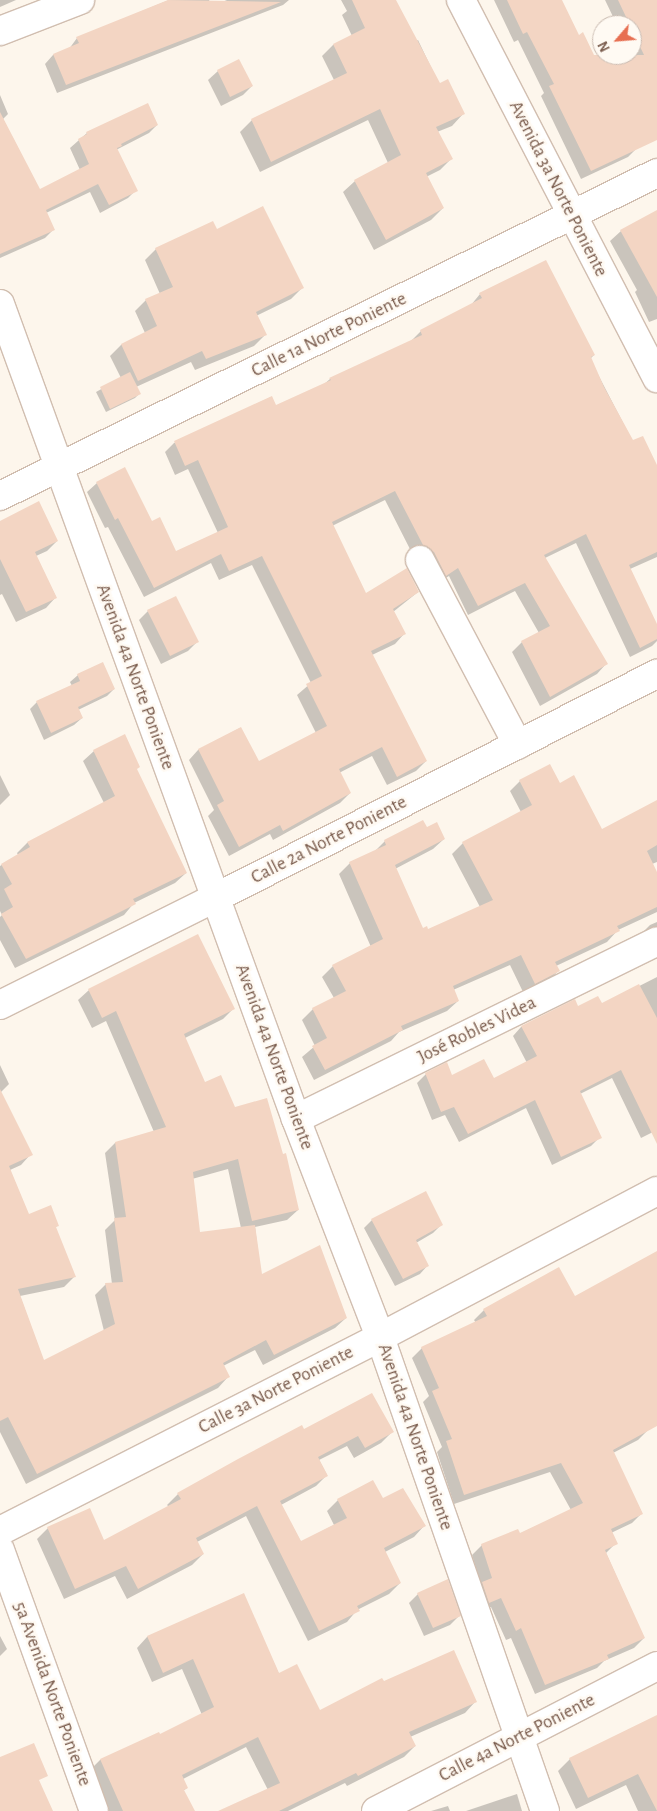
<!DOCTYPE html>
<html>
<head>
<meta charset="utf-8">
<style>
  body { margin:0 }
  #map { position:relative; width:657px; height:1811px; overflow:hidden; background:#fdf6ec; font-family:"Alegreya Sans",sans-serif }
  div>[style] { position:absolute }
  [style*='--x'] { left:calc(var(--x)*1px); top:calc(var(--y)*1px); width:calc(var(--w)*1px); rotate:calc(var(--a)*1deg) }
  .shadow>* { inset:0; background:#0003 }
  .building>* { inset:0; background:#f3d5c3 }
  .roads { filter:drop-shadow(1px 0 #d1beb0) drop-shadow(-1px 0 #d1beb0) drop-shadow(0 1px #d1beb0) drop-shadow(0 -1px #d1beb0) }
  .minor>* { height:28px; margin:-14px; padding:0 14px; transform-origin:14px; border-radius:14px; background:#fff }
  .secondary>* { height:28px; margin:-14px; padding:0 14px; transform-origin:14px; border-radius:14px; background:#fff }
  span { translate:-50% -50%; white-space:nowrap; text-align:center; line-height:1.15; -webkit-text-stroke:5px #fffaf3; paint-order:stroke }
  .street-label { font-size:19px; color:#7a5c4d }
  .north { position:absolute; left:592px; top:15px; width:50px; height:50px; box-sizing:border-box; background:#fffaf3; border:1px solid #cabbb1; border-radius:50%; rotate:243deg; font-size:14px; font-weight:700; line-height:20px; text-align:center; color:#7a5c4d }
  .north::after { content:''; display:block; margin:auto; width:18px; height:22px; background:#e76f51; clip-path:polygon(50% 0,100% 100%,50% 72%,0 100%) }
</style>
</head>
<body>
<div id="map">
  <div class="shadow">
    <i style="clip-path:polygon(0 0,16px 0,0 7px)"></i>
    <i style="clip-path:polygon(169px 0,209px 0,212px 6px,227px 0,289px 0,283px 5px,57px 93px,45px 64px,53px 55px,69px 49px,77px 38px)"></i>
    <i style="clip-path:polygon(341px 0,378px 0,415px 42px,418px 40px,439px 84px,463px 114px,452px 126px,437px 132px,451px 159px,440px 170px,426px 177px,443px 208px,431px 220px,374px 250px,343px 192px,355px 181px,388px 163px,368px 120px,260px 172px,240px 132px,252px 120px,334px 80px,322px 56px,333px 45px,352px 36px,342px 15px,347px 11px)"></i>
    <i style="clip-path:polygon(494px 0,561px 0,578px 36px,595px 59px,604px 55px,632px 55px,632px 25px,617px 25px,605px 0,657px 0,657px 139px,637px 148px,628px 157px,581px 179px,541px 96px,544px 93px,518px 40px,514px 42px)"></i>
    <i style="clip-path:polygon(218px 71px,252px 86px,243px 95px,221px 106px,208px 80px)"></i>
    <i style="clip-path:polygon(0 95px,8px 114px,3px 119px,40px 191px,80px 170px,70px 148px,87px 133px,157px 125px,149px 133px,116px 150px,136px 190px,128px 198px,100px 213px,90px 192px,46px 213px,53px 230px,45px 238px,0 258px)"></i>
    <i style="clip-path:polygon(657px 213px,657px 319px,649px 322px,635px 292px,637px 290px,610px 241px,621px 231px)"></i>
    <i style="clip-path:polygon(156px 249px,302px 288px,291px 299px,256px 316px,265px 335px,254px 346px,195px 370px,191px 362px,136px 387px,139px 394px,135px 398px,106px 412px,96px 392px,121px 378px,110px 356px,121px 345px,145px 333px,135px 311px,146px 300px,160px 294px,145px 260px)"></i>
    <i style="clip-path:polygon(480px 294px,594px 355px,590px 359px,633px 442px,657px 468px,657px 557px,630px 569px,657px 626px,657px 641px,652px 646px,630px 657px,576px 543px,545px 558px,606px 664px,597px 674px,540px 706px,512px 652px,522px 642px,539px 633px,515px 591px,468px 615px,449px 576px,436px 584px,413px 555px,385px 500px,332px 526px,365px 595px,418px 592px,393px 612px,404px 634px,395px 644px,372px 655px,426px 761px,416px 771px,387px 785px,372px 756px,339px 773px,350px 793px,340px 803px,273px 840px,270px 834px,229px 856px,208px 816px,214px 810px,189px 760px,198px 750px,240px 728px,259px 763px,316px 733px,297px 695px,311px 683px,252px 565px,219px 580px,211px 563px,144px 597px,108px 527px,105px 528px,87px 492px,97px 483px,151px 523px,176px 553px,218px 533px,188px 469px,175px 475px,165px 452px,174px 443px,271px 397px,276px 407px,323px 385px,330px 379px,411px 341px,421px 331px,471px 305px)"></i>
    <i style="clip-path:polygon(0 522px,57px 541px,47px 551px,36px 556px,56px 597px,46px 608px,16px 622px,2px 594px,0 595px)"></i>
    <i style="clip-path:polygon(148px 611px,197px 642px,188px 651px,161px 664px,139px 620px)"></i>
    <i style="clip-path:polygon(78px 675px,114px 689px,107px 696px,78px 710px,82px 718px,74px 725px,44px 740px,30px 709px,37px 702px,72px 686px,70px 682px)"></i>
    <i style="clip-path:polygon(94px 751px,136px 770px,186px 873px,175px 883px,134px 903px,124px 915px,15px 968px,0 940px,0 917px,2px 915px,0 911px,0 866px,18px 855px,17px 853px,27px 843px,104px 803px,83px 761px)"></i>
    <i style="clip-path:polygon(0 775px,10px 795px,0 805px)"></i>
    <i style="clip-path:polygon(520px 781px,560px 784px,601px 831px,657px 802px,657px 862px,652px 864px,657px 875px,657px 912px,618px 930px,607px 942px,556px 966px,558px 971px,548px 982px,524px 994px,510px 965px,453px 990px,458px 1001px,447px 1011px,399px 1032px,391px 1041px,314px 1080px,302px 1057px,315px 1046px,302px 1020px,313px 1009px,334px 998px,322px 977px,333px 966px,371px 947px,339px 874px,350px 863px,374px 852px,385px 841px,426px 828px,444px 839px,433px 849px,395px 869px,422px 930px,427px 931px,480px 907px,452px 854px,463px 843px,521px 812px,510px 791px)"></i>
    <i style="clip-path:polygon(657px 922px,657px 937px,641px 934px,650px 925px)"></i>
    <i style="clip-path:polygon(657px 977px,657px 1130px,641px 1138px,612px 1078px,580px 1094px,600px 1137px,591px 1146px,552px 1165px,526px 1108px,459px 1142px,445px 1115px,432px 1120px,417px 1083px,426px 1074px,493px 1080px,527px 1063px,513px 1036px,521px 1027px,578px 1008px,602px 1005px)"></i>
    <i style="clip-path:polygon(evenodd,89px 990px,233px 1009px,223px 1019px,185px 1038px,204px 1083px,234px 1109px,298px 1210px,287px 1220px,255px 1227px,261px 1276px,346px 1318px,335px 1328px,263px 1365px,255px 1350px,223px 1366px,228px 1377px,218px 1388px,26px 1484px,0 1432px,0 1065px,9px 1084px,0 1093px,31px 1154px,21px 1165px,10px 1170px,29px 1216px,58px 1225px,55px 1228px,74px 1277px,64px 1287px,20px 1296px,44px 1362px,104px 1331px,95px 1295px,106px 1284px,112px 1284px,105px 1230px,115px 1220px,105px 1153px,115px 1143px,154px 1132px,106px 1021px,92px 1028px,78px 1000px,89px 990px,228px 1169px,241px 1228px,199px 1233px,192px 1179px,228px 1169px)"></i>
    <i style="clip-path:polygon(372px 1220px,442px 1224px,433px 1233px,416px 1243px,428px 1265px,420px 1274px,395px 1286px,364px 1228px)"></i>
    <i style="clip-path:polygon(657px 1252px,657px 1400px,648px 1430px,638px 1440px,613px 1453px,642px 1513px,632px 1523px,611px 1533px,616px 1543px,606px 1553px,644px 1638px,634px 1648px,604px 1661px,597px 1668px,535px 1694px,511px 1638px,506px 1640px,491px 1607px,479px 1612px,473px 1593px,481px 1584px,472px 1555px,482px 1545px,519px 1534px,571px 1510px,550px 1472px,454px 1504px,437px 1452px,442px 1447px,423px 1402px,429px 1396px,412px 1358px,422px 1348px,476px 1323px,474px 1320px,484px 1310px,575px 1297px)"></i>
    <i style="clip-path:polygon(303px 1431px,392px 1432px,381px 1443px,354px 1458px,347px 1446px,319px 1460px,327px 1475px,316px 1486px,281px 1505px,301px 1542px,334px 1525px,327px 1511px,338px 1500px,382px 1500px,424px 1526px,414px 1537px,385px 1552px,400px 1583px,389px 1594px,357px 1610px,347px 1622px,308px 1641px,246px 1516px,197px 1542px,203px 1554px,192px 1565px,127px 1599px,115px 1576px,64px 1599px,37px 1539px,48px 1528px,103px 1542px,169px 1507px,167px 1505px,178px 1494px)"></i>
    <i style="clip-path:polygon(418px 1594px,459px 1616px,450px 1625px,424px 1636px,409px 1603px)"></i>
    <i style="clip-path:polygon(243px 1595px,279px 1674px,319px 1712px,383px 1683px,475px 1702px,465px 1713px,410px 1737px,415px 1746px,404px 1757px,347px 1786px,345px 1783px,288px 1811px,234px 1811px,268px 1790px,246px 1747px,183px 1779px,187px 1788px,183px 1791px,193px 1811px,108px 1811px,89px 1771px,100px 1760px,159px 1733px,160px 1736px,202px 1715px,182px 1669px,152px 1682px,137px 1648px,147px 1637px)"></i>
    <i style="clip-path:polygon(0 1636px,7px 1649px,0 1656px)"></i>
    <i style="clip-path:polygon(657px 1727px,657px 1811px,638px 1811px,626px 1785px,576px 1809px,558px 1771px,570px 1759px)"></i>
    <i style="clip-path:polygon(517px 1794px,522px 1811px,466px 1811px)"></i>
    <i style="clip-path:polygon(448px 1806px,450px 1811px,431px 1811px)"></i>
  </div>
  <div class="building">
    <i style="clip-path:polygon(168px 0,281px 2px,66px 85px,53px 54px,79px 43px,76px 37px)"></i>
    <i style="clip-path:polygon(352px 0,396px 0,440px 83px,448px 79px,465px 114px,436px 127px,453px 159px,426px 173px,444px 208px,386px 240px,354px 180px,401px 155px,380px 109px,271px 162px,251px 119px,347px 73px,333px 44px,365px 28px)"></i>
    <i style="clip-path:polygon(507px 0,562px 0,579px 35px,583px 32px,594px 55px,644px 55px,618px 0,657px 0,657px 140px,591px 171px,549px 86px,554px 84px,527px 32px,523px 34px)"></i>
    <i style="clip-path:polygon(239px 59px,253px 86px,230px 97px,217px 70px)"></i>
    <i style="clip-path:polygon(148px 103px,158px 125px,121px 144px,122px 146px,117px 148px,138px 191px,109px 205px,98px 184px,46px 210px,55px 230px,0 254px,0 112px,40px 189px,89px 164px,78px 139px,87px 134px,86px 132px)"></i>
    <i style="clip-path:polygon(263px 206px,304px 288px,256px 312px,267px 335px,206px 359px,202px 351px,138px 381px,121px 344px,157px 326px,145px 299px,173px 287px,155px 248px,213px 221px,217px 229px)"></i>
    <i style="clip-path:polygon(657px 210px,657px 297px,620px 230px)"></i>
    <i style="clip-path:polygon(546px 260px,595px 355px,591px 357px,604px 387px,633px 440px,643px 436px,657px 465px,657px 552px,629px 565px,657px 624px,657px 639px,640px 648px,586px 534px,544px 555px,608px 664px,550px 697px,521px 641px,550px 626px,525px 583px,478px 606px,458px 568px,446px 576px,434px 552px,423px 545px,395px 491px,332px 522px,366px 593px,407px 568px,419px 592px,393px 609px,406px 634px,371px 651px,427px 761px,397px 777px,382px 747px,339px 769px,351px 793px,283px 831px,280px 825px,239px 847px,217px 805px,224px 801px,198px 749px,241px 727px,259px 761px,327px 726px,306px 684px,322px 676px,262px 556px,229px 571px,221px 554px,154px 588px,118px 518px,115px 520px,96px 482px,125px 467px,152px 521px,160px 517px,176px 551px,228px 527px,198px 460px,185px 466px,174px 441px,272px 396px,276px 405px,331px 380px,329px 378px,422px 335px,420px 330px,482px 298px,479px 293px)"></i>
    <i style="clip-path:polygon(130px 372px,141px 394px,110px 409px,100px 387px)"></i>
    <i style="clip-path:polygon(39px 501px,58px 541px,35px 552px,57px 598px,26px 612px,0 559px,0 521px)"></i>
    <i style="clip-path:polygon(176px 596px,199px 642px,170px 656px,147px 610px)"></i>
    <i style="clip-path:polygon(103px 662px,115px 689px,78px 707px,83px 718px,51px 733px,36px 701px,80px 681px,77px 674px)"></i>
    <i style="clip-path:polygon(125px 734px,140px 767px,137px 769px,187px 873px,133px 899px,136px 904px,26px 959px,1px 914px,13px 907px,4px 889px,12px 884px,1px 864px,30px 847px,27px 842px,115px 796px,93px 750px)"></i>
    <i style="clip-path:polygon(550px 764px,560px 783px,574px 775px,602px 829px,657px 800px,657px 845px,647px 851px,657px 872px,657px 907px,617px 926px,620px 931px,555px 962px,560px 971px,535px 984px,521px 955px,453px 986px,459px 1001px,401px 1026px,403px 1030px,325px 1070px,312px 1046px,327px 1038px,312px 1008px,346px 991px,332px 965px,383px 939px,349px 862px,386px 845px,384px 840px,423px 820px,427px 827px,437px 822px,445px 839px,395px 865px,423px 928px,427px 926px,428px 929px,493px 900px,462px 842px,532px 805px,519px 780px)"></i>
    <i style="clip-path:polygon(198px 934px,235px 1009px,184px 1034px,205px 1082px,221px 1075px,235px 1107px,267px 1098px,283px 1154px,286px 1153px,299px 1210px,252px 1221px,238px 1159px,193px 1172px,200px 1232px,255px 1225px,262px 1274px,320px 1245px,347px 1318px,274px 1355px,266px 1340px,223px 1363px,230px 1377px,37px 1474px,8px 1417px,0 1421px,0 1089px,33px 1155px,9px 1166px,29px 1214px,51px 1205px,59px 1226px,56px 1227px,76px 1277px,18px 1289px,44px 1360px,115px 1324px,105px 1283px,123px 1282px,114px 1218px,126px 1217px,115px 1142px,166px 1127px,116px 1011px,102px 1018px,88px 989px)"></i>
    <i style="clip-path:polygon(639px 984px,657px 1018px,657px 1144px,621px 1070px,580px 1091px,602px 1138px,561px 1157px,535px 1100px,468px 1134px,454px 1107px,441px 1112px,425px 1073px,447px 1062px,452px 1075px,484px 1059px,494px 1078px,537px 1056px,521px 1026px,575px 999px,578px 1006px,598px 996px,602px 1003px)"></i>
    <i style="clip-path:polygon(426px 1191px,443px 1225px,416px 1240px,429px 1266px,403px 1279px,371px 1219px)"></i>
    <i style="clip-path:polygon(657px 1251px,657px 1426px,613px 1450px,643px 1514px,611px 1529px,618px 1544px,605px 1550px,645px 1638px,607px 1655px,609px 1659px,545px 1685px,521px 1628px,516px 1631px,501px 1598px,489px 1603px,482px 1582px,492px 1578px,481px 1544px,518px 1529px,520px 1533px,583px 1503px,561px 1463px,464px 1495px,446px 1441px,452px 1439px,432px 1391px,439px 1388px,421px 1347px,487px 1316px,483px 1309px,559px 1267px,575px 1296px)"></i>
    <i style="clip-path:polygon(372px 1393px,394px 1432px,365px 1448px,358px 1436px,318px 1457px,328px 1476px,280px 1501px,301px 1541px,347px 1518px,337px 1499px,373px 1480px,383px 1498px,403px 1488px,426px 1526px,384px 1548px,401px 1583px,357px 1606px,360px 1611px,319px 1631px,257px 1506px,196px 1538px,204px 1554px,138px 1589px,126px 1566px,75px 1589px,47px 1527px,90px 1508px,104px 1540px,181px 1499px,177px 1493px,238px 1459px,302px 1425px,304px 1429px)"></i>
    <i style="clip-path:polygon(448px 1579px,461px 1616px,433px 1628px,417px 1593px)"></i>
    <i style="clip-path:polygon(244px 1593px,279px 1673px,297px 1664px,320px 1710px,382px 1678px,384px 1681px,454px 1650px,477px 1702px,409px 1732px,416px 1746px,358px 1776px,356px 1773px,279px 1811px,218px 1811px,280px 1783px,258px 1737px,182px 1775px,188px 1788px,184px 1790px,195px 1811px,123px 1811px,100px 1759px,159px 1732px,160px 1734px,214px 1707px,193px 1659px,163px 1673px,147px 1636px)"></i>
    <i style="clip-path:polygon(657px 1715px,657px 1811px,638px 1774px,588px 1798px,569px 1758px)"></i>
    <i style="clip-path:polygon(34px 1743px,48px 1776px,39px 1780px,53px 1811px,0 1811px,0 1757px)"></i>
  </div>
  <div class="roads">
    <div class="minor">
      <i style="--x:0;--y:31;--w:86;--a:-21.2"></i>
      <i style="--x:0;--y:304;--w:867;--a:70.04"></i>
      <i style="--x:296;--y:1119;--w:234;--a:68.9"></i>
      <i style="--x:380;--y:1337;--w:502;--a:70.81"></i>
      <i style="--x:0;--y:496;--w:732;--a:-26.18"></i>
      <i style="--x:420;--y:560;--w:209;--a:62.1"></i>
      <i style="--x:0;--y:1005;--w:240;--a:-26.5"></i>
      <i style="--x:215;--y:898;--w:496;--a:-26.9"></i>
      <i style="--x:296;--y:1119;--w:402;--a:-26.2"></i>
      <i style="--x:0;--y:1531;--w:427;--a:-27"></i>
      <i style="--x:380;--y:1337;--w:313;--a:-27.8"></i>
      <i style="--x:0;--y:1550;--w:277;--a:70.2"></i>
      <i style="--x:376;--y:1811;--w:316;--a:-27.3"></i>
    </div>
    <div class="secondary">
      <i style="--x:461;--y:0;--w:426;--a:62.6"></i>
    </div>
  </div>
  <div class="street-label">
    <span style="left:558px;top:189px;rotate:63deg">Avenida 3a Norte Poniente</span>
    <span style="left:329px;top:335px;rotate:-26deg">Calle 1a Norte Poniente</span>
    <span style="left:135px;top:677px;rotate:70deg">Avenida 4a Norte Poniente</span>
    <span style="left:329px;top:840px;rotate:-27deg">Calle 2a Norte Poniente</span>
    <span style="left:477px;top:1030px;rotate:-26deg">José Robles Videa</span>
    <span style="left:274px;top:1057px;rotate:70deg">Avenida 4a Norte Poniente</span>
    <span style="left:276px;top:1390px;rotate:-27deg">Calle 3a Norte Poniente</span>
    <span style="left:415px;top:1437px;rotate:71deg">Avenida 4a Norte Poniente</span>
    <span style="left:52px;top:1694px;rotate:70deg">5a Avenida Norte Poniente</span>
    <span style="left:517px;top:1738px;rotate:-27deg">Calle 4a Norte Poniente</span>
  </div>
  <div class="north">N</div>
</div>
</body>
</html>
